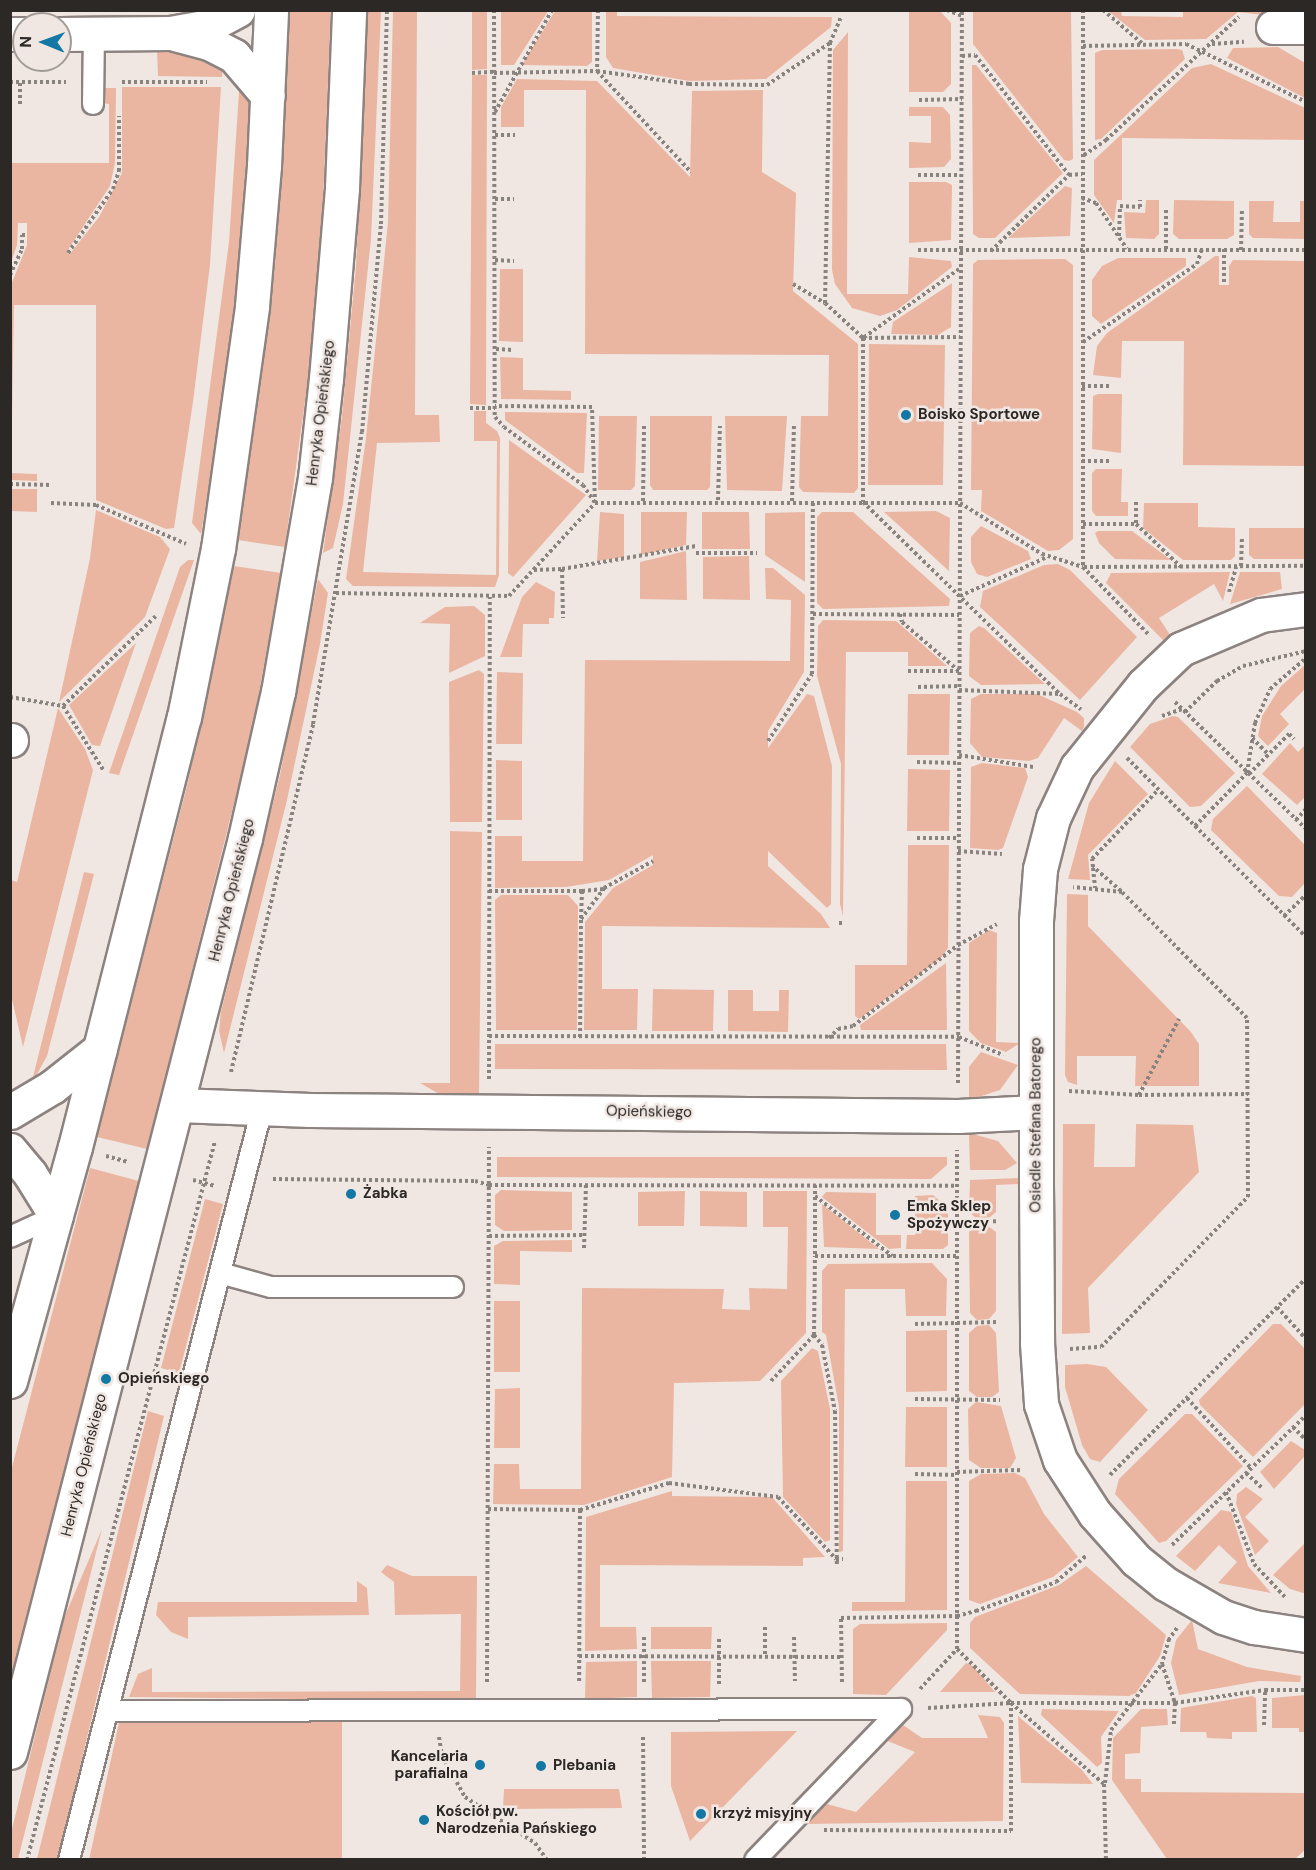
<!DOCTYPE html>
<html>
<head>
<meta charset="utf-8">
<style>
  body { margin:0 }
  #map { position:relative; width:1316px; height:1870px; overflow:hidden; background:#f0e7e3; font-family:"DM Sans",sans-serif }
  div>[style] { position:absolute }
  [style*='--x'] { left:calc(var(--x)*1px); top:calc(var(--y)*1px); width:calc(var(--w)*1px); rotate:calc(var(--a)*1deg) }
  .green>* { inset:0; background:#eab6a1 }
  .path>* { height:4px; margin-top:-2px; transform-origin:0; background:repeating-linear-gradient(90deg,#898380 0 3px,transparent 0 6px) }
  .roads { filter:drop-shadow(2px 0 #8c8380) drop-shadow(-2px 0 #8c8380) drop-shadow(0 2px #8c8380) drop-shadow(0 -2px #8c8380) }
  .lane>* { height:20px; margin:-10px; padding:0 10px; transform-origin:10px; border-radius:10px; background:#fff }
  .street>* { height:33px; margin:-16.5px; padding:0 16.5px; transform-origin:16.5px; border-radius:16.5px; background:#fff }
  .secondary>* { height:33px; margin:-16.5px; padding:0 16.5px; transform-origin:16.5px; border-radius:16.5px; background:#fff }
  .dots>* { width:16px; height:16px; translate:-50% -50%; box-sizing:border-box; border:3px solid #f0e7e3; border-radius:50% }
  span { translate:-50% -50%; white-space:nowrap; text-align:center; line-height:1.15; -webkit-text-stroke:5px #f0e7e3; paint-order:stroke }
  .street-label { font-size:15px; color:#2b2826 }
  .poi-label { font-size:15px; color:#2b2826; font-weight:700 }
  .left { translate:0 -50%; text-align:left }
  .right { translate:-100% -50%; text-align:right }
  .frame { position:absolute; inset:0; border:12px solid #2b2826; pointer-events:none }
  .north { position:absolute; left:12px; top:12px; width:60px; height:60px; box-sizing:border-box; background:#f0e7e3; border:2px solid #a19b97; border-radius:50%; rotate:271deg; font-size:16px; font-weight:700; line-height:24px; text-align:center; color:#2b2826 }
  .north::after { content:''; display:block; margin:auto; width:21px; height:27px; background:#1378a4; clip-path:polygon(50% 0,100% 100%,50% 72%,0 100%) }
</style>
</head>
<body>
<div id="map">
  <div class="green">
    <i style="clip-path:polygon(368px 10px,381px 11px,371px 239px,343px 504px,333px 548px,323px 553px,342px 416px,356px 266px)"></i>
    <i style="clip-path:polygon(289px 11px,331px 11px,322px 227px,308px 379px,285px 547px,238px 540px,275px 267px)"></i>
    <i style="clip-path:polygon(393px 11px,417px 11px,415px 415px,439px 415px,440px 442px,377px 443px,363px 572px,496px 575px,497px 441px,474px 441px,474px 411px,486px 411px,486px 423px,497px 431px,500px 438px,499px 575px,495px 587px,353px 586px,346px 579px,366px 438px,388px 222px)"></i>
    <i style="clip-path:polygon(472px 11px,487px 11px,487px 69px,472px 70px)"></i>
    <i style="clip-path:polygon(501px 11px,548px 11px,514px 65px,501px 65px)"></i>
    <i style="clip-path:polygon(555px 11px,592px 11px,592px 62px,587px 66px,522px 65px)"></i>
    <i style="clip-path:polygon(606px 11px,617px 11px,617px 16px,832px 17px,831px 27px,766px 79px,689px 81px,613px 68px,606px 57px)"></i>
    <i style="clip-path:polygon(909px 11px,940px 11px,951px 23px,951px 84px,943px 92px,909px 92px)"></i>
    <i style="clip-path:polygon(1071px 11px,1073px 159px,1069px 161px,1064px 160px,973px 44px,973px 11px)"></i>
    <i style="clip-path:polygon(1108px 11px,1121px 11px,1122px 16px,1183px 17px,1183px 11px,1296px 11px,1263px 15px,1238px 12px,1206px 39px,1145px 40px)"></i>
    <i style="clip-path:polygon(848px 32px,847px 294px,908px 294px,909px 257px,951px 261px,952px 267px,897px 310px,880px 316px,852px 308px,835px 284px,832px 270px,833px 50px)"></i>
    <i style="clip-path:polygon(1278px 47px,1305px 63px,1305px 98px,1227px 58px,1233px 48px)"></i>
    <i style="clip-path:polygon(157px 50px,189px 50px,223px 61px,222px 77px,158px 76px)"></i>
    <i style="clip-path:polygon(1102px 50px,1177px 49px,1182px 50px,1185px 59px,1101px 139px,1095px 140px,1095px 53px)"></i>
    <i style="clip-path:polygon(1211px 64px,1305px 108px,1305px 140px,1122px 138px,1122px 200px,1117px 200px,1114px 223px,1094px 195px,1094px 160px,1192px 68px)"></i>
    <i style="clip-path:polygon(972px 65px,976px 65px,1063px 173px,995px 238px,979px 238px,973px 234px)"></i>
    <i style="clip-path:polygon(472px 75px,487px 75px,486px 405px,470px 404px)"></i>
    <i style="clip-path:polygon(240px 77px,252px 104px,249px 162px,226px 381px,201px 534px,192px 523px,229px 242px)"></i>
    <i style="clip-path:polygon(517px 79px,597px 81px,690px 177px,692px 91px,763px 90px,762px 172px,796px 193px,793px 291px,858px 344px,858px 488px,854px 493px,803px 492px,799px 487px,801px 416px,828px 416px,829px 355px,585px 354px,586px 90px,524px 90px,524px 127px,501px 127px,501px 107px)"></i>
    <i style="clip-path:polygon(122px 87px,221px 87px,210px 265px,193px 402px,174px 528px,166px 529px,96px 500px,96px 305px,14px 305px,11px 473px,37px 474px,37px 481px,11px 480px,11px 285px,27px 245px,27px 223px,18px 223px,17px 245px,11px 262px,11px 163px,109px 163px,109px 104px,102px 103px,102px 88px,116px 88px,115px 163px,110px 186px,69px 248px,69px 255px,99px 217px,122px 173px)"></i>
    <i style="clip-path:polygon(909px 107px,943px 107px,950px 115px,951px 159px,944px 167px,909px 168px,909px 142px,931px 143px,931px 116px,909px 116px)"></i>
    <i style="clip-path:polygon(909px 182px,946px 182px,952px 185px,951px 240px,909px 243px)"></i>
    <i style="clip-path:polygon(1065px 186px,1072px 188px,1070px 236px,1008px 238px)"></i>
    <i style="clip-path:polygon(1146px 200px,1159px 200px,1159px 234px,1154px 239px,1126px 238px,1124px 212px,1145px 213px)"></i>
    <i style="clip-path:polygon(1174px 200px,1234px 201px,1234px 235px,1227px 239px,1179px 239px,1173px 234px)"></i>
    <i style="clip-path:polygon(1249px 201px,1274px 201px,1273px 222px,1300px 222px,1300px 201px,1305px 201px,1305px 239px,1253px 238px,1249px 234px)"></i>
    <i style="clip-path:polygon(1215px 256px,1219px 256px,1219px 285px,1229px 285px,1229px 266px,1233px 260px,1305px 261px,1305px 466px,1183px 465px,1184px 341px,1122px 341px,1121px 378px,1093px 375px,1097px 346px,1107px 333px)"></i>
    <i style="clip-path:polygon(1118px 258px,1186px 258px,1186px 266px,1101px 324px,1092px 316px,1092px 280px,1102px 266px)"></i>
    <i style="clip-path:polygon(1065px 259px,1073px 265px,1073px 539px,1059px 550px,1048px 551px,981px 511px,982px 490px,971px 490px,973px 264px,978px 260px)"></i>
    <i style="clip-path:polygon(500px 269px,523px 269px,523px 342px,499px 341px)"></i>
    <i style="clip-path:polygon(952px 283px,951px 327px,938px 335px,891px 334px,893px 322px)"></i>
    <i style="clip-path:polygon(869px 344px,945px 345px,943px 485px,868px 485px)"></i>
    <i style="clip-path:polygon(500px 357px,523px 358px,523px 390px,571px 391px,571px 400px,501px 399px)"></i>
    <i style="clip-path:polygon(1098px 394px,1122px 394px,1121px 453px,1092px 449px,1093px 396px)"></i>
    <i style="clip-path:polygon(505px 412px,587px 413px,584px 473px,577px 473px,505px 420px)"></i>
    <i style="clip-path:polygon(599px 416px,637px 416px,635px 486px,631px 490px,598px 490px)"></i>
    <i style="clip-path:polygon(650px 416px,712px 416px,710px 487px,707px 490px,653px 490px,650px 485px)"></i>
    <i style="clip-path:polygon(725px 416px,787px 416px,782px 491px,727px 490px)"></i>
    <i style="clip-path:polygon(509px 440px,586px 495px,513px 577px,508px 573px)"></i>
    <i style="clip-path:polygon(1096px 469px,1122px 469px,1121px 502px,1128px 502px,1128px 516px,1096px 516px,1092px 511px,1092px 473px)"></i>
    <i style="clip-path:polygon(11px 489px,37px 489px,37px 512px,11px 511px)"></i>
    <i style="clip-path:polygon(1144px 503px,1198px 503px,1198px 527px,1235px 528px,1235px 556px,1231px 560px,1183px 560px,1143px 528px)"></i>
    <i style="clip-path:polygon(96px 510px,160px 537px,170px 549px,145px 617px,59px 702px,90px 558px)"></i>
    <i style="clip-path:polygon(936px 511px,950px 518px,949px 571px,884px 512px)"></i>
    <i style="clip-path:polygon(600px 512px,624px 514px,624px 557px,597px 561px)"></i>
    <i style="clip-path:polygon(641px 512px,687px 512px,686px 545px,641px 555px)"></i>
    <i style="clip-path:polygon(702px 512px,749px 512px,750px 549px,702px 549px)"></i>
    <i style="clip-path:polygon(805px 512px,805px 582px,765px 555px,765px 513px)"></i>
    <i style="clip-path:polygon(822px 512px,853px 512px,950px 599px,949px 606px,823px 609px,817px 603px,817px 517px)"></i>
    <i style="clip-path:polygon(981px 526px,1028px 551px,1031px 559px,987px 577px,977px 574px,971px 562px,971px 537px)"></i>
    <i style="clip-path:polygon(1249px 528px,1305px 528px,1305px 559px,1254px 559px,1249px 555px)"></i>
    <i style="clip-path:polygon(1098px 531px,1132px 531px,1171px 560px,1115px 559px,1099px 543px,1095px 533px)"></i>
    <i style="clip-path:polygon(686px 551px,687px 600px,640px 599px,640px 562px)"></i>
    <i style="clip-path:polygon(749px 556px,750px 600px,703px 599px,703px 557px)"></i>
    <i style="clip-path:polygon(188px 560px,194px 560px,119px 775px,109px 773px,180px 567px)"></i>
    <i style="clip-path:polygon(1058px 564px,1070px 570px,1137px 637px,1080px 700px,980px 607px,983px 591px,1044px 565px)"></i>
    <i style="clip-path:polygon(234px 566px,281px 573px,251px 736px,147px 1149px,97px 1137px,188px 782px)"></i>
    <i style="clip-path:polygon(765px 568px,773px 568px,805px 595px,804px 672px,768px 731px,768px 748px,807px 694px,814px 696px,832px 766px,831px 904px,827px 908px,768px 851px,768px 866px,821px 914px,830px 928px,602px 926px,602px 989px,638px 989px,637px 1030px,584px 1030px,585px 922px,613px 888px,653px 865px,653px 855px,609px 880px,566px 887px,495px 888px,495px 836px,522px 836px,522px 861px,583px 861px,585px 660px,790px 661px,791px 600px,766px 599px)"></i>
    <i style="clip-path:polygon(1230px 572px,1223px 601px,1214px 584px,1159px 618px,1172px 638px,1166px 643px,1106px 583px,1111px 573px)"></i>
    <i style="clip-path:polygon(1240px 572px,1280px 572px,1282px 589px,1230px 604px)"></i>
    <i style="clip-path:polygon(318px 579px,328px 593px,320px 644px,287px 800px,224px 1053px,219px 1031px,221px 1012px,280px 775px)"></i>
    <i style="clip-path:polygon(536px 582px,555px 592px,554px 618px,549px 618px,549px 624px,523px 624px,522px 657px,500px 657px,522px 597px)"></i>
    <i style="clip-path:polygon(474px 606px,485px 615px,485px 656px,449px 673px,450px 624px,420px 623px,445px 607px)"></i>
    <i style="clip-path:polygon(823px 620px,896px 621px,947px 666px,908px 666px,908px 652px,846px 652px,843px 916px,840px 904px,841px 764px,817px 676px,818px 626px)"></i>
    <i style="clip-path:polygon(979px 626px,984px 628px,1045px 684px,981px 685px,969px 676px,970px 633px)"></i>
    <i style="clip-path:polygon(136px 643px,100px 746px,92px 745px,69px 705px)"></i>
    <i style="clip-path:polygon(1305px 665px,1305px 689px,1280px 714px,1289px 724px,1268px 746px,1258px 736px,1262px 716px,1281px 686px)"></i>
    <i style="clip-path:polygon(479px 670px,484px 674px,482px 822px,450px 822px,449px 682px)"></i>
    <i style="clip-path:polygon(497px 672px,523px 673px,522px 744px,496px 744px)"></i>
    <i style="clip-path:polygon(908px 694px,950px 694px,949px 755px,907px 755px)"></i>
    <i style="clip-path:polygon(981px 694px,1037px 694px,1077px 712px,1084px 718px,1084px 727px,1082px 731px,1064px 718px,1038px 758px,1029px 761px,982px 757px,970px 743px,971px 699px)"></i>
    <i style="clip-path:polygon(58px 708px,85px 749px,93px 770px,23px 1047px,11px 995px,11px 880px,17px 882px)"></i>
    <i style="clip-path:polygon(1173px 716px,1178px 717px,1235px 773px,1201px 806px,1190px 807px,1130px 747px,1150px 724px)"></i>
    <i style="clip-path:polygon(1290px 743px,1298px 752px,1305px 745px,1305px 797px,1297px 805px,1262px 774px)"></i>
    <i style="clip-path:polygon(496px 760px,522px 761px,522px 820px,496px 820px)"></i>
    <i style="clip-path:polygon(1115px 761px,1148px 794px,1088px 855px,1090px 880px,1068px 879px,1089px 803px)"></i>
    <i style="clip-path:polygon(982px 763px,1025px 768px,1028px 777px,1003px 848px,998px 850px,970px 848px,971px 767px)"></i>
    <i style="clip-path:polygon(908px 769px,950px 770px,949px 831px,907px 831px)"></i>
    <i style="clip-path:polygon(1247px 786px,1305px 845px,1305px 883px,1292px 897px,1279px 896px,1211px 830px,1213px 819px)"></i>
    <i style="clip-path:polygon(450px 831px,482px 832px,479px 1097px,441px 1095px,420px 1083px,450px 1083px)"></i>
    <i style="clip-path:polygon(908px 845px,949px 845px,948px 948px,941px 958px,859px 1019px,855px 1016px,855px 965px,907px 965px)"></i>
    <i style="clip-path:polygon(84px 872px,94px 874px,47px 1056px,31px 1085px)"></i>
    <i style="clip-path:polygon(1067px 894px,1088px 895px,1088px 926px,1191px 1032px,1199px 1044px,1199px 1086px,1135px 1086px,1136px 1056px,1077px 1056px,1077px 1085px,1068px 1082px,1065px 1075px)"></i>
    <i style="clip-path:polygon(501px 895px,568px 895px,578px 906px,577px 1030px,496px 1030px,495px 900px)"></i>
    <i style="clip-path:polygon(989px 930px,997px 933px,996px 1042px,1020px 1043px,1006px 1052px,981px 1043px,969px 1031px,969px 943px)"></i>
    <i style="clip-path:polygon(946px 963px,947px 1030px,861px 1030px,860px 1025px)"></i>
    <i style="clip-path:polygon(653px 989px,714px 990px,713px 1031px,652px 1031px)"></i>
    <i style="clip-path:polygon(728px 990px,753px 990px,753px 1011px,779px 1011px,779px 990px,789px 990px,788px 1032px,728px 1031px)"></i>
    <i style="clip-path:polygon(495px 1044px,946px 1044px,947px 1070px,495px 1069px)"></i>
    <i style="clip-path:polygon(981px 1052px,1018px 1065px,1000px 1090px,969px 1100px,969px 1067px)"></i>
    <i style="clip-path:polygon(1063px 1124px,1095px 1124px,1094px 1167px,1135px 1167px,1136px 1124px,1193px 1125px,1199px 1172px,1088px 1288px,1090px 1333px,1062px 1334px)"></i>
    <i style="clip-path:polygon(969px 1133px,998px 1141px,1017px 1163px,1005px 1170px,970px 1170px)"></i>
    <i style="clip-path:polygon(497px 1157px,947px 1157px,947px 1165px,931px 1179px,497px 1177px)"></i>
    <i style="clip-path:polygon(90px 1168px,139px 1181px,11px 1680px,11px 1471px)"></i>
    <i style="clip-path:polygon(1020px 1178px,1020px 1184px,996px 1185px,996px 1212px,989px 1218px,976px 1218px,969px 1212px,970px 1180px)"></i>
    <i style="clip-path:polygon(501px 1190px,572px 1192px,572px 1230px,504px 1231px,495px 1225px,495px 1195px)"></i>
    <i style="clip-path:polygon(685px 1191px,684px 1226px,638px 1226px,638px 1192px)"></i>
    <i style="clip-path:polygon(700px 1191px,747px 1192px,747px 1227px,700px 1226px)"></i>
    <i style="clip-path:polygon(763px 1191px,807px 1191px,806px 1333px,760px 1381px,674px 1383px,672px 1477px,584px 1505px,493px 1504px,494px 1464px,519px 1464px,520px 1489px,581px 1489px,582px 1288px,724px 1289px,722px 1309px,750px 1310px,749px 1288px,787px 1289px,788px 1227px,763px 1227px)"></i>
    <i style="clip-path:polygon(826px 1192px,876px 1193px,876px 1235px,901px 1235px,901px 1248px,889px 1249px,822px 1197px)"></i>
    <i style="clip-path:polygon(933px 1195px,948px 1208px,948px 1245px,943px 1249px,906px 1249px,907px 1235px,915px 1235px,915px 1196px)"></i>
    <i style="clip-path:polygon(205px 1199px,223px 1204px,179px 1373px,161px 1368px)"></i>
    <i style="clip-path:polygon(822px 1204px,879px 1249px,824px 1247px)"></i>
    <i style="clip-path:polygon(976px 1226px,988px 1226px,996px 1232px,996px 1311px,989px 1319px,977px 1320px,970px 1313px,969px 1232px)"></i>
    <i style="clip-path:polygon(572px 1240px,572px 1252px,520px 1251px,520px 1285px,494px 1284px,494px 1246px,503px 1241px)"></i>
    <i style="clip-path:polygon(932px 1263px,947px 1279px,946px 1316px,906px 1316px,905px 1289px,845px 1289px,843px 1551px,839px 1552px,839px 1407px,826px 1335px,822px 1332px,822px 1271px,828px 1264px)"></i>
    <i style="clip-path:polygon(494px 1301px,520px 1301px,520px 1372px,494px 1372px)"></i>
    <i style="clip-path:polygon(1273px 1324px,1281px 1324px,1305px 1349px,1305px 1404px,1253px 1457px,1200px 1405px,1199px 1400px)"></i>
    <i style="clip-path:polygon(989px 1325px,996px 1333px,999px 1392px,992px 1397px,977px 1397px,969px 1391px,969px 1333px,977px 1326px)"></i>
    <i style="clip-path:polygon(947px 1330px,947px 1391px,906px 1392px,906px 1331px)"></i>
    <i style="clip-path:polygon(812px 1348px,818px 1351px,830px 1409px,830px 1540px,825px 1542px,783px 1497px,781px 1381px)"></i>
    <i style="clip-path:polygon(1087px 1364px,1106px 1367px,1148px 1410px,1100px 1462px,1090px 1459px,1082px 1445px,1065px 1387px,1065px 1365px)"></i>
    <i style="clip-path:polygon(520px 1388px,520px 1448px,494px 1448px,495px 1389px)"></i>
    <i style="clip-path:polygon(976px 1402px,1001px 1406px,1016px 1458px,1010px 1468px,981px 1468px,969px 1460px,968px 1409px)"></i>
    <i style="clip-path:polygon(906px 1407px,947px 1407px,947px 1467px,905px 1467px)"></i>
    <i style="clip-path:polygon(148px 1411px,164px 1416px,58px 1859px,37px 1859px)"></i>
    <i style="clip-path:polygon(1185px 1414px,1192px 1414px,1243px 1466px,1166px 1541px,1159px 1543px,1115px 1494px,1119px 1479px)"></i>
    <i style="clip-path:polygon(1291px 1441px,1305px 1450px,1305px 1456px,1274px 1489px,1260px 1472px)"></i>
    <i style="clip-path:polygon(1015px 1473px,1025px 1478px,1044px 1514px,1078px 1557px,1053px 1577px,980px 1604px,969px 1600px,969px 1481px,981px 1474px)"></i>
    <i style="clip-path:polygon(906px 1481px,947px 1481px,947px 1610px,852px 1611px,852px 1602px,905px 1602px)"></i>
    <i style="clip-path:polygon(1246px 1487px,1263px 1499px,1245px 1517px,1269px 1541px,1255px 1555px,1236px 1504px,1237px 1494px)"></i>
    <i style="clip-path:polygon(672px 1491px,672px 1496px,772px 1497px,825px 1557px,803px 1558px,803px 1566px,600px 1565px,600px 1627px,636px 1627px,637px 1649px,585px 1651px,586px 1517px)"></i>
    <i style="clip-path:polygon(1221px 1510px,1231px 1512px,1248px 1566px,1271px 1593px,1218px 1583px,1237px 1562px,1219px 1545px,1195px 1571px,1176px 1556px)"></i>
    <i style="clip-path:polygon(102px 1529px,18px 1859px,11px 1859px,11px 1833px,64px 1618px)"></i>
    <i style="clip-path:polygon(1305px 1543px,1305px 1593px,1303px 1593px,1290px 1589px,1273px 1575px)"></i>
    <i style="clip-path:polygon(387px 1565px,412px 1576px,477px 1576px,476px 1701px,129px 1697px,138px 1674px,152px 1668px,152px 1692px,460px 1691px,461px 1614px,395px 1615px,394px 1582px,381px 1572px)"></i>
    <i style="clip-path:polygon(1086px 1566px,1166px 1635px,1160px 1656px,1136px 1693px,1129px 1696px,1020px 1694px,970px 1648px,970px 1623px,975px 1617px,1059px 1585px)"></i>
    <i style="clip-path:polygon(357px 1581px,367px 1588px,369px 1615px,188px 1617px,188px 1639px,171px 1632px,156px 1615px,158px 1602px,357px 1602px)"></i>
    <i style="clip-path:polygon(1192px 1620px,1198px 1649px,1247px 1667px,1301px 1676px,1300px 1682px,1259px 1681px,1179px 1695px,1171px 1663px,1176px 1640px)"></i>
    <i style="clip-path:polygon(947px 1623px,947px 1630px,886px 1695px,853px 1694px,853px 1629px,860px 1624px)"></i>
    <i style="clip-path:polygon(651px 1627px,712px 1627px,711px 1649px,651px 1649px)"></i>
    <i style="clip-path:polygon(637px 1661px,637px 1697px,585px 1699px,586px 1662px)"></i>
    <i style="clip-path:polygon(651px 1661px,711px 1661px,710px 1697px,652px 1698px)"></i>
    <i style="clip-path:polygon(966px 1663px,973px 1666px,995px 1692px,940px 1692px)"></i>
    <i style="clip-path:polygon(1305px 1695px,1305px 1732px,1299px 1732px,1299px 1728px,1272px 1728px,1272px 1698px)"></i>
    <i style="clip-path:polygon(1252px 1696px,1256px 1698px,1257px 1732px,1232px 1732px,1232px 1739px,1207px 1738px,1206px 1732px,1180px 1732px,1181px 1708px)"></i>
    <i style="clip-path:polygon(1042px 1709px,1119px 1711px,1101px 1737px,1102px 1763px,1097px 1767px,1041px 1715px)"></i>
    <i style="clip-path:polygon(1141px 1709px,1167px 1709px,1168px 1725px,1141px 1727px,1140px 1753px,1125px 1754px,1125px 1779px,1141px 1779px,1141px 1792px,1305px 1793px,1305px 1850px,1295px 1859px,1167px 1859px,1112px 1780px,1113px 1738px)"></i>
    <i style="clip-path:polygon(978px 1715px,1000px 1717px,1004px 1723px,1003px 1821px,806px 1824px,827px 1804px,856px 1812px,915px 1752px,885px 1740px,896px 1729px,903px 1725px,922px 1738px,988px 1738px)"></i>
    <i style="clip-path:polygon(1018px 1716px,1081px 1769px,1093px 1784px,1021px 1783px)"></i>
    <i style="clip-path:polygon(120px 1718px,342px 1722px,342px 1859px,89px 1860px)"></i>
    <i style="clip-path:polygon(797px 1731px,690px 1841px,671px 1786px,671px 1732px)"></i>
    <i style="clip-path:polygon(504px 1789px,619px 1789px,622px 1808px,503px 1809px)"></i>
  </div>
  <div class="path">
    <i style="--x:494;--y:10;--w:407;--a:89.9"></i>
    <i style="--x:495;--y:417;--w:13;--a:48"></i>
    <i style="--x:504;--y:427;--w:98;--a:36.3"></i>
    <i style="--x:583;--y:485;--w:22;--a:56"></i>
    <i style="--x:595;--y:503;--w:365;--a:0"></i>
    <i style="--x:960;--y:503;--w:97;--a:31.9"></i>
    <i style="--x:1042;--y:554;--w:43;--a:17.6"></i>
    <i style="--x:1083;--y:567;--w:95;--a:45.9"></i>
    <i style="--x:598;--y:10;--w:61;--a:90.9"></i>
    <i style="--x:597;--y:71;--w:138;--a:47.1"></i>
    <i style="--x:947;--y:10;--w:16;--a:22"></i>
    <i style="--x:1083;--y:10;--w:557;--a:90"></i>
    <i style="--x:1103;--y:10;--w:54;--a:40.5"></i>
    <i style="--x:1212;--y:44;--w:32;--a:-4"></i>
    <i style="--x:1083;--y:46;--w:103;--a:-1.1"></i>
    <i style="--x:1186;--y:44;--w:133;--a:25.8"></i>
    <i style="--x:962;--y:56;--w:13;--a:-4"></i>
    <i style="--x:975;--y:55;--w:152;--a:51.9"></i>
    <i style="--x:472;--y:73;--w:22;--a:-3"></i>
    <i style="--x:494;--y:73;--w:103;--a:-1.1"></i>
    <i style="--x:597;--y:71;--w:93;--a:8"></i>
    <i style="--x:689;--y:84;--w:78;--a:0.7"></i>
    <i style="--x:767;--y:85;--w:76;--a:-33.7"></i>
    <i style="--x:10;--y:82;--w:56;--a:0"></i>
    <i style="--x:122;--y:82;--w:85;--a:0"></i>
    <i style="--x:919;--y:100;--w:43;--a:-1.3"></i>
    <i style="--x:20;--y:104;--w:22;--a:-90"></i>
    <i style="--x:495;--y:112;--w:117;--a:-60.8"></i>
    <i style="--x:495;--y:135;--w:20;--a:0"></i>
    <i style="--x:1084;--y:155;--w:27;--a:-34"></i>
    <i style="--x:1106;--y:140;--w:181;--a:-42.8"></i>
    <i style="--x:918;--y:175;--w:42;--a:0"></i>
    <i style="--x:1082;--y:198;--w:15;--a:20"></i>
    <i style="--x:1096;--y:203;--w:55;--a:56"></i>
    <i style="--x:495;--y:199;--w:19;--a:0"></i>
    <i style="--x:1119;--y:236;--w:30;--a:-88"></i>
    <i style="--x:1120;--y:206;--w:20;--a:3"></i>
    <i style="--x:1140;--y:207;--w:7;--a:-90"></i>
    <i style="--x:1166;--y:249;--w:39;--a:-90"></i>
    <i style="--x:918;--y:250;--w:388;--a:0"></i>
    <i style="--x:1241;--y:250;--w:40;--a:-88.6"></i>
    <i style="--x:991;--y:251;--w:109;--a:-44.3"></i>
    <i style="--x:1069;--y:175;--w:13;--a:-4"></i>
    <i style="--x:68;--y:253;--w:78;--a:-54.9"></i>
    <i style="--x:113;--y:189;--w:19;--a:-72"></i>
    <i style="--x:119;--y:171;--w:55;--a:-90"></i>
    <i style="--x:495;--y:260;--w:19;--a:3"></i>
    <i style="--x:959;--y:269;--w:118;--a:144.3"></i>
    <i style="--x:863;--y:338;--w:164;--a:90"></i>
    <i style="--x:863;--y:502;--w:275;--a:44.3"></i>
    <i style="--x:1060;--y:694;--w:26;--a:36"></i>
    <i style="--x:10;--y:275;--w:29;--a:-65"></i>
    <i style="--x:22;--y:249;--w:14;--a:-90"></i>
    <i style="--x:22;--y:235;--w:5;--a:0"></i>
    <i style="--x:1224;--y:282;--w:33;--a:-90"></i>
    <i style="--x:793;--y:284;--w:37;--a:31"></i>
    <i style="--x:825;--y:303;--w:52;--a:42.6"></i>
    <i style="--x:863;--y:338;--w:97;--a:-0.6"></i>
    <i style="--x:825;--y:303;--w:260;--a:-88.9"></i>
    <i style="--x:830;--y:43;--w:28;--a:-67"></i>
    <i style="--x:1083;--y:342;--w:138;--a:-34.4"></i>
    <i style="--x:1197;--y:264;--w:16;--a:-72"></i>
    <i style="--x:496;--y:349;--w:18;--a:3"></i>
    <i style="--x:1082;--y:386;--w:30;--a:0"></i>
    <i style="--x:470;--y:408;--w:25;--a:0"></i>
    <i style="--x:1082;--y:461;--w:30;--a:0"></i>
    <i style="--x:10;--y:484;--w:42;--a:1.4"></i>
    <i style="--x:718;--y:500;--w:74;--a:-88.5"></i>
    <i style="--x:643;--y:501;--w:76;--a:-89.2"></i>
    <i style="--x:792;--y:501;--w:75;--a:-88.5"></i>
    <i style="--x:1136;--y:502;--w:22;--a:90"></i>
    <i style="--x:51;--y:503;--w:45;--a:2.5"></i>
    <i style="--x:96;--y:505;--w:98;--a:23.4"></i>
    <i style="--x:1083;--y:524;--w:53;--a:0"></i>
    <i style="--x:1136;--y:524;--w:62;--a:43.7"></i>
    <i style="--x:696;--y:553;--w:61;--a:0"></i>
    <i style="--x:1241;--y:566;--w:29;--a:-88"></i>
    <i style="--x:1084;--y:567;--w:222;--a:-0.3"></i>
    <i style="--x:562;--y:569;--w:136;--a:-9.7"></i>
    <i style="--x:534;--y:570;--w:28;--a:-2"></i>
    <i style="--x:562;--y:569;--w:49;--a:88.8"></i>
    <i style="--x:1229;--y:592;--w:26;--a:-74"></i>
    <i style="--x:336;--y:593;--w:173;--a:1"></i>
    <i style="--x:509;--y:596;--w:127;--a:-47.2"></i>
    <i style="--x:595;--y:503;--w:96;--a:-91.8"></i>
    <i style="--x:592;--y:407;--w:97;--a:-179.4"></i>
    <i style="--x:960;--y:596;--w:95;--a:-24.1"></i>
    <i style="--x:813;--y:614;--w:146;--a:0.4"></i>
    <i style="--x:900;--y:614;--w:8;--a:76"></i>
    <i style="--x:902;--y:622;--w:75;--a:40.7"></i>
    <i style="--x:959;--y:671;--w:51;--a:180"></i>
    <i style="--x:918;--y:687;--w:41;--a:-1.4"></i>
    <i style="--x:959;--y:690;--w:101;--a:2.3"></i>
    <i style="--x:10;--y:697;--w:54;--a:9.6"></i>
    <i style="--x:63;--y:706;--w:77;--a:57.8"></i>
    <i style="--x:1175;--y:702;--w:182;--a:44.1"></i>
    <i style="--x:63;--y:706;--w:129;--a:-44.1"></i>
    <i style="--x:1185;--y:712;--w:45;--a:-44.1"></i>
    <i style="--x:1217;--y:681;--w:30;--a:-30"></i>
    <i style="--x:1243;--y:666;--w:65;--a:-13.4"></i>
    <i style="--x:1162;--y:716;--w:21;--a:-19"></i>
    <i style="--x:1252;--y:738;--w:23;--a:45"></i>
    <i style="--x:768;--y:741;--w:80;--a:-56.7"></i>
    <i style="--x:812;--y:674;--w:173;--a:-89.7"></i>
    <i style="--x:959;--y:755;--w:75;--a:9.2"></i>
    <i style="--x:1127;--y:758;--w:253;--a:45"></i>
    <i style="--x:917;--y:762;--w:41;--a:1.4"></i>
    <i style="--x:1249;--y:774;--w:57;--a:-45"></i>
    <i style="--x:1289;--y:734;--w:7;--a:45"></i>
    <i style="--x:1296;--y:820;--w:15;--a:-48"></i>
    <i style="--x:1195;--y:826;--w:74;--a:-45.5"></i>
    <i style="--x:1247;--y:773;--w:51;--a:-80.9"></i>
    <i style="--x:1255;--y:723;--w:37;--a:-66"></i>
    <i style="--x:1270;--y:689;--w:48;--a:-40.7"></i>
    <i style="--x:917;--y:838;--w:41;--a:0"></i>
    <i style="--x:958;--y:851;--w:44;--a:3.9"></i>
    <i style="--x:1093;--y:868;--w:20;--a:84"></i>
    <i style="--x:489;--y:891;--w:93;--a:0"></i>
    <i style="--x:582;--y:891;--w:27;--a:92"></i>
    <i style="--x:582;--y:891;--w:22;--a:-5"></i>
    <i style="--x:1121;--y:891;--w:37;--a:-139"></i>
    <i style="--x:1093;--y:867;--w:8;--a:-97"></i>
    <i style="--x:1092;--y:859;--w:95;--a:-46.3"></i>
    <i style="--x:1284;--y:916;--w:30;--a:-44"></i>
    <i style="--x:839;--y:923;--w:6;--a:0"></i>
    <i style="--x:489;--y:1036;--w:470;--a:0.1"></i>
    <i style="--x:959;--y:1037;--w:48;--a:22.2"></i>
    <i style="--x:580;--y:1037;--w:118;--a:-89.5"></i>
    <i style="--x:581;--y:919;--w:39;--a:-53"></i>
    <i style="--x:604;--y:888;--w:56;--a:-28.9"></i>
    <i style="--x:829;--y:1038;--w:13;--a:-45"></i>
    <i style="--x:838;--y:1029;--w:15;--a:-11"></i>
    <i style="--x:853;--y:1026;--w:133;--a:-37.6"></i>
    <i style="--x:958;--y:945;--w:44;--a:-28.3"></i>
    <i style="--x:231;--y:1072;--w:358;--a:-76.7"></i>
    <i style="--x:313;--y:724;--w:296;--a:-80.5"></i>
    <i style="--x:362;--y:432;--w:209;--a:-84.8"></i>
    <i style="--x:381;--y:224;--w:214;--a:-88.4"></i>
    <i style="--x:489;--y:1079;--w:482;--a:-89.9"></i>
    <i style="--x:958;--y:1083;--w:1073;--a:-89.79"></i>
    <i style="--x:1069;--y:1091;--w:70;--a:3.3"></i>
    <i style="--x:1139;--y:1095;--w:109;--a:-0.5"></i>
    <i style="--x:1139;--y:1095;--w:86;--a:-62.2"></i>
    <i style="--x:106;--y:1156;--w:23;--a:15"></i>
    <i style="--x:273;--y:1179;--w:202;--a:0.6"></i>
    <i style="--x:475;--y:1181;--w:15;--a:16"></i>
    <i style="--x:489;--y:1185;--w:468;--a:0.1"></i>
    <i style="--x:193;--y:1180;--w:23;--a:15"></i>
    <i style="--x:815;--y:1185;--w:71;--a:90"></i>
    <i style="--x:815;--y:1256;--w:142;--a:0"></i>
    <i style="--x:815;--y:1196;--w:98;--a:37.9"></i>
    <i style="--x:957;--y:1222;--w:39;--a:-1"></i>
    <i style="--x:489;--y:1236;--w:95;--a:-0.6"></i>
    <i style="--x:584;--y:1248;--w:63;--a:-88.2"></i>
    <i style="--x:1277;--y:1307;--w:43;--a:47.8"></i>
    <i style="--x:915;--y:1324;--w:81;--a:-1.4"></i>
    <i style="--x:814;--y:1335;--w:13;--a:51"></i>
    <i style="--x:822;--y:1345;--w:67;--a:78.9"></i>
    <i style="--x:835;--y:1411;--w:155;--a:89.3"></i>
    <i style="--x:1070;--y:1349;--w:31;--a:-4"></i>
    <i style="--x:1101;--y:1347;--w:210;--a:-45.6"></i>
    <i style="--x:1248;--y:1197;--w:179;--a:-90.3"></i>
    <i style="--x:1247;--y:1018;--w:177;--a:-134.8"></i>
    <i style="--x:1122;--y:892;--w:49;--a:-174.2"></i>
    <i style="--x:771;--y:1381;--w:63;--a:-46.9"></i>
    <i style="--x:814;--y:1335;--w:79;--a:-89.3"></i>
    <i style="--x:1187;--y:1398;--w:95;--a:47.6"></i>
    <i style="--x:915;--y:1399;--w:85;--a:0.7"></i>
    <i style="--x:1293;--y:1427;--w:18;--a:45"></i>
    <i style="--x:957;--y:1472;--w:65;--a:-1.8"></i>
    <i style="--x:1246;--y:1473;--w:22;--a:43"></i>
    <i style="--x:915;--y:1474;--w:42;--a:1.4"></i>
    <i style="--x:1110;--y:1475;--w:278;--a:-45.1"></i>
    <i style="--x:1226;--y:1492;--w:77;--a:68.7"></i>
    <i style="--x:1254;--y:1564;--w:45;--a:46.8"></i>
    <i style="--x:488;--y:1509;--w:92;--a:0.6"></i>
    <i style="--x:580;--y:1510;--w:172;--a:90.3"></i>
    <i style="--x:580;--y:1510;--w:93;--a:-16.9"></i>
    <i style="--x:669;--y:1483;--w:110;--a:7.3"></i>
    <i style="--x:778;--y:1497;--w:85;--a:46.9"></i>
    <i style="--x:836;--y:1559;--w:7;--a:0"></i>
    <i style="--x:1172;--y:1545;--w:187;--a:-44.1"></i>
    <i style="--x:765;--y:1627;--w:29;--a:90"></i>
    <i style="--x:1177;--y:1628;--w:14;--a:126"></i>
    <i style="--x:1169;--y:1639;--w:26;--a:106"></i>
    <i style="--x:1162;--y:1664;--w:41;--a:71.6"></i>
    <i style="--x:1175;--y:1703;--w:91;--a:-8.2"></i>
    <i style="--x:1265;--y:1690;--w:41;--a:0"></i>
    <i style="--x:794;--y:1637;--w:44;--a:88.7"></i>
    <i style="--x:957;--y:1649;--w:76;--a:45"></i>
    <i style="--x:1011;--y:1703;--w:123;--a:41.1"></i>
    <i style="--x:1104;--y:1784;--w:76;--a:88.5"></i>
    <i style="--x:579;--y:1656;--w:263;--a:0.2"></i>
    <i style="--x:487;--y:1682;--w:535;--a:-89.79"></i>
    <i style="--x:644;--y:1682;--w:45;--a:-90"></i>
    <i style="--x:842;--y:1682;--w:64;--a:-90.9"></i>
    <i style="--x:841;--y:1618;--w:116;--a:-1"></i>
    <i style="--x:957;--y:1616;--w:20;--a:-15"></i>
    <i style="--x:976;--y:1611;--w:85;--a:-19.9"></i>
    <i style="--x:1056;--y:1582;--w:41;--a:-41.1"></i>
    <i style="--x:719;--y:1684;--w:47;--a:-90"></i>
    <i style="--x:920;--y:1689;--w:54;--a:-47.2"></i>
    <i style="--x:957;--y:1649;--w:499;--a:-90"></i>
    <i style="--x:928;--y:1708;--w:83;--a:-3.4"></i>
    <i style="--x:1011;--y:1703;--w:164;--a:0"></i>
    <i style="--x:1175;--y:1703;--w:22;--a:93"></i>
    <i style="--x:1264;--y:1725;--w:35;--a:-88"></i>
    <i style="--x:439;--y:1737;--w:19;--a:81"></i>
    <i style="--x:442;--y:1756;--w:47;--a:60.7"></i>
    <i style="--x:465;--y:1797;--w:84;--a:33.3"></i>
    <i style="--x:535;--y:1843;--w:21;--a:55"></i>
    <i style="--x:643;--y:1737;--w:123;--a:89.5"></i>
    <i style="--x:1105;--y:1783;--w:53;--a:-83.5"></i>
    <i style="--x:1111;--y:1730;--w:83;--a:-52.3"></i>
    <i style="--x:824;--y:1830;--w:187;--a:0.3"></i>
    <i style="--x:1011;--y:1831;--w:128;--a:-90"></i>
    <i style="--x:27;--y:1860;--w:743;--a:-75.35"></i>
    <i style="--x:1302;--y:1860;--w:5;--a:-37"></i>
  </div>
  <div class="roads">
    <div class="lane">
      <i style="--x:93;--y:104;--w:70;--a:-89.2"></i>
      <i style="--x:10;--y:1237;--w:51;--a:-24.5"></i>
      <i style="--x:220;--y:1273;--w:53;--a:15.4"></i>
      <i style="--x:271;--y:1287;--w:182;--a:0"></i>
      <i style="--x:108;--y:1711;--w:793;--a:-0.14"></i>
      <i style="--x:901;--y:1709;--w:210;--a:134"></i>
      <i style="--x:69;--y:1860;--w:775;--a:-75.59"></i>
    </div>
    <div class="street">
      <i style="--x:1273;--y:27;--w:33;--a:0"></i>
      <i style="--x:10;--y:34;--w:14;--a:0"></i>
      <i style="--x:60;--y:34;--w:110;--a:-0.5"></i>
      <i style="--x:170;--y:33;--w:39;--a:-10"></i>
      <i style="--x:208;--y:26;--w:34;--a:-28"></i>
      <i style="--x:175;--y:34;--w:35;--a:15"></i>
      <i style="--x:209;--y:43;--w:28;--a:27"></i>
      <i style="--x:234;--y:56;--w:52;--a:49.6"></i>
      <i style="--x:1306;--y:609;--w:45;--a:172.4"></i>
      <i style="--x:1261;--y:615;--w:87;--a:157"></i>
      <i style="--x:1181;--y:649;--w:52;--a:136.5"></i>
      <i style="--x:1143;--y:685;--w:105;--a:128.8"></i>
      <i style="--x:1077;--y:767;--w:56;--a:115.2"></i>
      <i style="--x:1053;--y:818;--w:53;--a:104.3"></i>
      <i style="--x:1040;--y:869;--w:52;--a:94.4"></i>
      <i style="--x:1036;--y:921;--w:263;--a:90"></i>
      <i style="--x:1036;--y:1184;--w:159;--a:89.6"></i>
      <i style="--x:1037;--y:1343;--w:61;--a:86.2"></i>
      <i style="--x:1041;--y:1404;--w:59;--a:71.3"></i>
      <i style="--x:1060;--y:1460;--w:64;--a:57.1"></i>
      <i style="--x:1095;--y:1514;--w:62;--a:48.3"></i>
      <i style="--x:1136;--y:1560;--w:38;--a:39"></i>
      <i style="--x:1166;--y:1584;--w:66;--a:30.1"></i>
      <i style="--x:1223;--y:1617;--w:33;--a:18"></i>
      <i style="--x:1254;--y:1627;--w:53;--a:8.7"></i>
      <i style="--x:10;--y:740;--w:1;--a:0"></i>
      <i style="--x:177;--y:1105;--w:133;--a:2.2"></i>
      <i style="--x:310;--y:1110;--w:648;--a:0.53"></i>
      <i style="--x:958;--y:1116;--w:78;--a:-2.9"></i>
      <i style="--x:10;--y:1112;--w:49;--a:-30.8"></i>
      <i style="--x:52;--y:1087;--w:61;--a:-38.4"></i>
      <i style="--x:10;--y:1150;--w:31;--a:50"></i>
      <i style="--x:30;--y:1174;--w:49;--a:58.2"></i>
    </div>
    <div class="secondary">
      <i style="--x:10;--y:1381;--w:243;--a:-74.5"></i>
      <i style="--x:75;--y:1147;--w:444;--a:-75.8"></i>
      <i style="--x:184;--y:717;--w:171;--a:-78.6"></i>
      <i style="--x:218;--y:549;--w:245;--a:-82"></i>
      <i style="--x:252;--y:306;--w:141;--a:-85.1"></i>
      <i style="--x:264;--y:166;--w:156;--a:-87.4"></i>
      <i style="--x:10;--y:1752;--w:944;--a:-75.58"></i>
      <i style="--x:245;--y:838;--w:150;--a:-77.3"></i>
      <i style="--x:278;--y:692;--w:217;--a:-80.2"></i>
      <i style="--x:315;--y:478;--w:100;--a:-83.7"></i>
      <i style="--x:326;--y:379;--w:192;--a:-85.2"></i>
      <i style="--x:342;--y:188;--w:178;--a:-87.7"></i>
    </div>
  </div>
  <div class="dots">
    <i style="left:906px;top:415px;background:#1378a4"></i>
    <i style="left:351px;top:1194px;background:#1378a4"></i>
    <i style="left:895px;top:1215px;background:#1378a4"></i>
    <i style="left:106px;top:1379px;background:#1378a4"></i>
    <i style="left:480px;top:1765px;background:#1378a4"></i>
    <i style="left:541px;top:1766px;background:#1378a4"></i>
    <i style="left:701px;top:1814px;background:#1378a4"></i>
    <i style="left:424px;top:1820px;background:#1378a4"></i>
  </div>
  <div class="street-label">
    <span style="left:321px;top:413px;rotate:-83deg">Henryka Opieńskiego</span>
    <span style="left:232px;top:890px;rotate:-76deg">Henryka Opieńskiego</span>
    <span style="left:649px;top:1112px;rotate:1deg">Opieńskiego</span>
    <span style="left:1036px;top:1125px;rotate:-90deg">Osiedle Stefana Batorego</span>
    <span style="left:84px;top:1465px;rotate:-76deg">Henryka Opieńskiego</span>
  </div>
  <div class="poi-label">
    <span class="left" style="left:918px;top:415px">Boisko Sportowe</span>
    <span class="left" style="left:363px;top:1194px">Żabka</span>
    <span class="left" style="left:907px;top:1215px">Emka Sklep<br>Spożywczy</span>
    <span class="left" style="left:118px;top:1379px">Opieńskiego</span>
    <span class="right" style="left:468px;top:1765px">Kancelaria<br>parafialna</span>
    <span class="left" style="left:553px;top:1766px">Plebania</span>
    <span class="left" style="left:436px;top:1820px">Kościół pw.<br>Narodzenia Pańskiego</span>
    <span class="left" style="left:713px;top:1814px">krzyż misyjny</span>
  </div>
  <div class="frame"></div>
  <div class="north">N</div>
</div>
</body>
</html>
